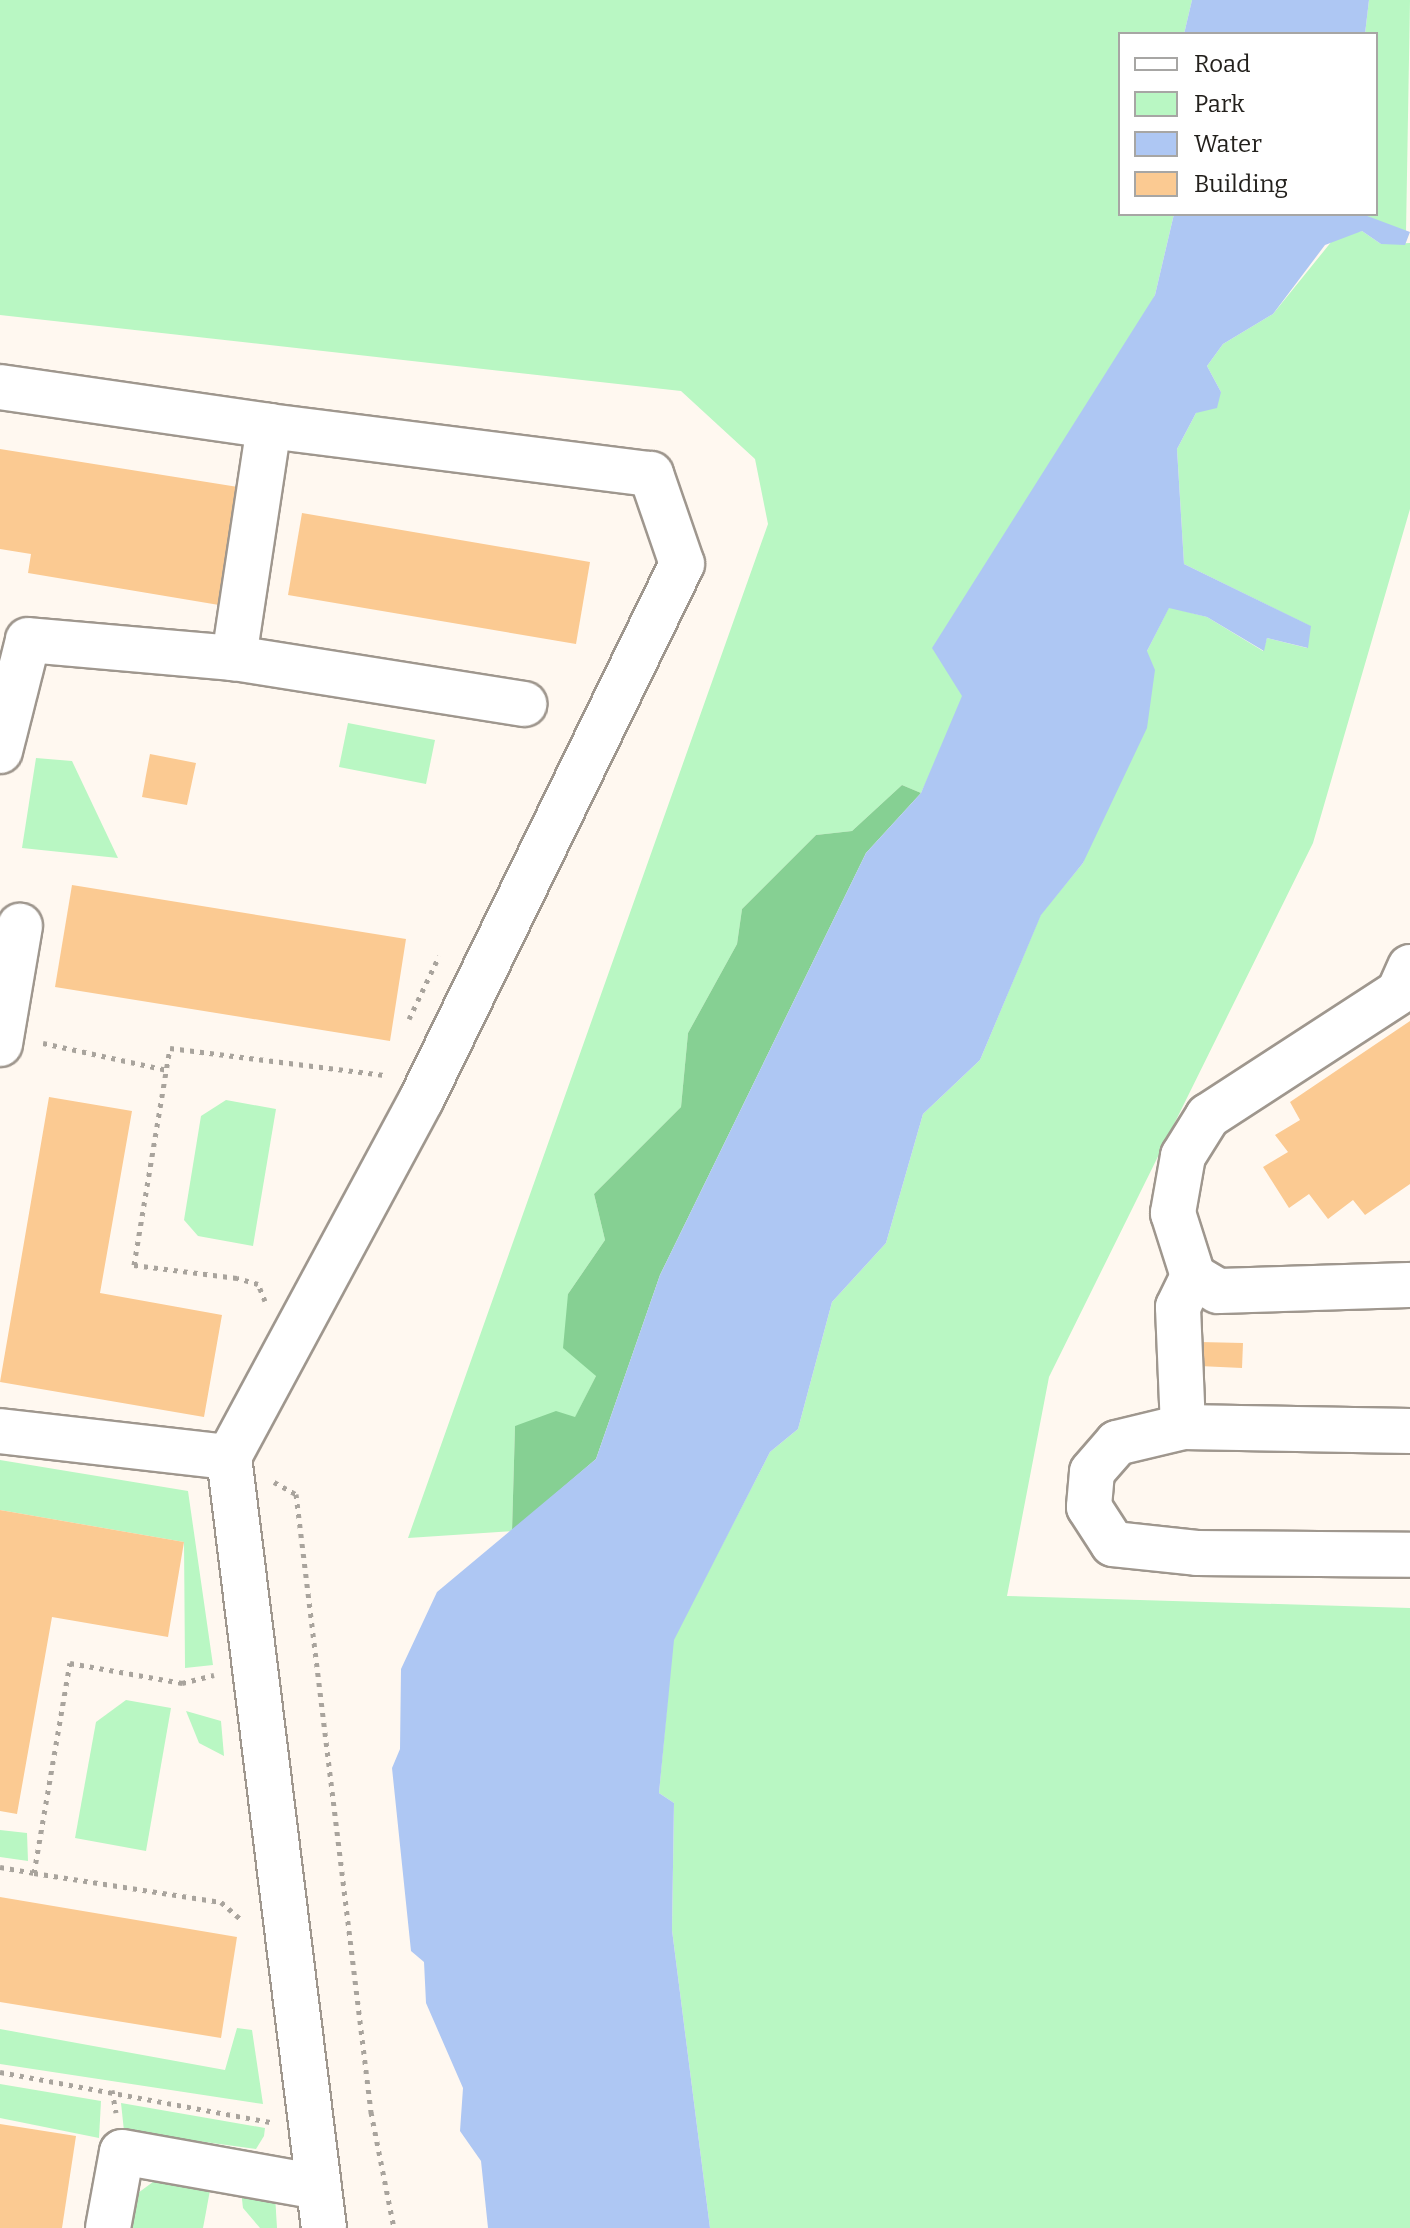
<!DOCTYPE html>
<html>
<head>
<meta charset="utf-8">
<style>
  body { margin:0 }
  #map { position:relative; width:1410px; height:2228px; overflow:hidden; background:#fff8f0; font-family:Bitter,serif }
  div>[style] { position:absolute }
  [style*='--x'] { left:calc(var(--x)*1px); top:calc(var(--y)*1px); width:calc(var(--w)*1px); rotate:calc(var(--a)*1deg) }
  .green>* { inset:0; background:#b9f7c3 }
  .forest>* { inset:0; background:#86d093 }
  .water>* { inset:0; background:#aec7f3 }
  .building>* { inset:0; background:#fbca92 }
  .path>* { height:5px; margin-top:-2.5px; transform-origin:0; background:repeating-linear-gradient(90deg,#a9a49d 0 4px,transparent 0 10px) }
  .roads { filter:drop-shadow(2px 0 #9f978e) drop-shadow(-2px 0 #9f978e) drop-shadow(0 2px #9f978e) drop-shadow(0 -2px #9f978e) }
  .minor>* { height:44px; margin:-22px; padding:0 22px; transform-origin:22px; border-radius:22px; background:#fff }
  span { translate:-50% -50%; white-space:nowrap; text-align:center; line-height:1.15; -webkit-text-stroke:7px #fff; paint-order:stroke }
  .legend { position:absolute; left:1118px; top:32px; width:260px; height:184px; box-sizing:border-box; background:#fff; border:2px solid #a7a6a4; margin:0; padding:10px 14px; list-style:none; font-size:24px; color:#23201c }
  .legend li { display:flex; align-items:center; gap:16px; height:40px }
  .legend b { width:40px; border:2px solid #a7a6a4 }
</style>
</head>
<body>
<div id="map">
  <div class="green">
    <i style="clip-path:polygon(0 0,1192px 0,1184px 34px,1120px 34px,1120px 214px,1174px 214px,1155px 295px,921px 793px,902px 785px,852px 831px,816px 835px,742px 909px,737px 944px,688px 1033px,681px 1107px,594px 1194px,605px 1240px,568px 1294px,596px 1376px,575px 1418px,515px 1426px,512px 1531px,408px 1538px,768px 524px,755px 459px,681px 391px,0 315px)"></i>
    <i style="clip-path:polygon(1369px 0,1410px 0,1406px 233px,1362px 214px,1376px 214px,1376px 34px,1365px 34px)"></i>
    <i style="clip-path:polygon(1362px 231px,1381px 244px,1410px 243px,1410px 509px,1313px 843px,1049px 1377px,1007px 1596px,1410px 1608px,1410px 2228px,710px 2228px,672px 1930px,674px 1803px,659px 1793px,673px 1640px,770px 1452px,798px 1429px,832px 1302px,886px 1243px,923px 1114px,980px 1060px,1041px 914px,1083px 863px,1147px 651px,1169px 607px,1207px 617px,1263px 651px,1267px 638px,1307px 648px,1310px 626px,1184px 564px,1177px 449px,1196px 413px,1221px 392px,1207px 366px,1223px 344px,1273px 314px,1336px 236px)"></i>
    <i style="clip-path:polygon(348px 723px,435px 740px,426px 784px,339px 767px)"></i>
    <i style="clip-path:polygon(36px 758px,72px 761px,118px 858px,22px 848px)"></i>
    <i style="clip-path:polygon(226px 1100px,276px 1109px,253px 1246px,198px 1236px,184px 1220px,201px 1116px)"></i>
    <i style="clip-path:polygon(0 1460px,188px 1491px,213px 1665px,185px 1668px,184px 1542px,0 1510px)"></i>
    <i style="clip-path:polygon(126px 1700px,171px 1708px,146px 1851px,75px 1838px,96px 1722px)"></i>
    <i style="clip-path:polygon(186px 1711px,221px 1721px,224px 1756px,199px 1743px)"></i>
    <i style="clip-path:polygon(0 1830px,27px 1833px,28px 1861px,0 1857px)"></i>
    <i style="clip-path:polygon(237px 2028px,252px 2030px,263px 2104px,0 2064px,0 2029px,225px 2070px)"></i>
    <i style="clip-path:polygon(0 2084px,101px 2101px,99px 2138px,0 2118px)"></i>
    <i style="clip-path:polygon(121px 2103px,265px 2128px,264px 2136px,256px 2149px,124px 2131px)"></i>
    <i style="clip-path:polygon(161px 2176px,211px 2185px,203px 2228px,131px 2228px,138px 2193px)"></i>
    <i style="clip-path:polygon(241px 2191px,275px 2195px,277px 2228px,260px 2228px,243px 2208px)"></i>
  </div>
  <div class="forest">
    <i style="clip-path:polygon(902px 785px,921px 793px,866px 853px,660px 1275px,596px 1459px,512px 1531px,515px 1426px,556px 1411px,575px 1417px,596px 1376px,563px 1348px,568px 1294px,605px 1240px,594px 1194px,681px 1107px,688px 1033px,737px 944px,742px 909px,816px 835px,852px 831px)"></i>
  </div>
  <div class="water">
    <i style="clip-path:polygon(1192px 0,1369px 0,1365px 34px,1184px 34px)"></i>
    <i style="clip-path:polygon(1174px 214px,1362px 214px,1410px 232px,1405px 245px,1381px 244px,1362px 231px,1325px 245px,1273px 314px,1223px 344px,1207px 366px,1221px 392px,1217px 408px,1196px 413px,1177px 449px,1184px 564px,1311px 626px,1308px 648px,1267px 638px,1264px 651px,1207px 617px,1169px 608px,1147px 651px,1155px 670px,1147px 728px,1083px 863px,1041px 915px,980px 1060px,923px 1114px,886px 1243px,832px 1302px,798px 1429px,770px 1452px,674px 1640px,659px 1793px,674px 1803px,672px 1930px,710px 2228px,488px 2228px,481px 2161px,460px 2131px,463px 2088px,426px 2003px,424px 1962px,411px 1951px,392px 1768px,400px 1749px,401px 1669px,437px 1592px,596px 1459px,660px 1275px,866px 853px,921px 793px,962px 696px,932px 648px,1155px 295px)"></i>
  </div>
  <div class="building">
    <i style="clip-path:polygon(0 449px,238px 487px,219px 605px,28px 573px,31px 554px,0 549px)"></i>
    <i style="clip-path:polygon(302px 513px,590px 562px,576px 644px,288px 595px)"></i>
    <i style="clip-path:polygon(150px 754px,196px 763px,187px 805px,142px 797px)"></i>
    <i style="clip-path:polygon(72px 885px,406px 939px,390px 1041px,55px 987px)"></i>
    <i style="clip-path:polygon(1410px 1021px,1410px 1184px,1365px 1215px,1353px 1200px,1328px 1219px,1309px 1194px,1289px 1208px,1263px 1167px,1288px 1152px,1275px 1135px,1300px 1120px,1290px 1102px)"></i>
    <i style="clip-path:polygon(49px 1097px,132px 1111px,100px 1293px,222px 1315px,204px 1417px,0 1382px)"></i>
    <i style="clip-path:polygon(1200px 1342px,1243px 1343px,1242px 1368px,1199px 1366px)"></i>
    <i style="clip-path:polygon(0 1510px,184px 1542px,168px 1637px,52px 1617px,17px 1814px,0 1811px)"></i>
    <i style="clip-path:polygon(0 1897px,237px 1937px,221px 2038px,0 2002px)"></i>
    <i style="clip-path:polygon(0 2124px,76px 2136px,62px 2228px,0 2228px)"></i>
  </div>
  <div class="path">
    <i style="--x:409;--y:1019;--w:70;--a:-64.5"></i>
    <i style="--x:43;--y:1043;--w:127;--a:12.3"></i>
    <i style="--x:265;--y:1301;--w:18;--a:-112"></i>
    <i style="--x:258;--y:1284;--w:22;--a:-164"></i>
    <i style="--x:237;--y:1278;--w:104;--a:-172.8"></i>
    <i style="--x:134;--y:1265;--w:220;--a:-80.6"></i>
    <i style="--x:170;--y:1048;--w:216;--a:7.2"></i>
    <i style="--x:274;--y:1482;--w:25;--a:29"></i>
    <i style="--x:296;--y:1494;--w:623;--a:83.08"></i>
    <i style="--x:371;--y:2112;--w:118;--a:78.8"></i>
    <i style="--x:0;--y:1867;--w:35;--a:10"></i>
    <i style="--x:34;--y:1873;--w:213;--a:-80.3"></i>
    <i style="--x:70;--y:1663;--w:114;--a:10.1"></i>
    <i style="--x:182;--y:1683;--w:33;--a:-14"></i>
    <i style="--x:34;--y:1873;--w:189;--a:8.8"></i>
    <i style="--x:221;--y:1902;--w:29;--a:41"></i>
    <i style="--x:0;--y:2072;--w:276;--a:10.5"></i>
    <i style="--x:112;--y:2090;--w:23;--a:80"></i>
  </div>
  <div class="roads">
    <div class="minor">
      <i style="--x:0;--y:387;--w:272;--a:8.2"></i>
      <i style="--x:269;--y:426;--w:235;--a:98.6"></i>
      <i style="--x:269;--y:426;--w:385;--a:7.2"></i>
      <i style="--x:651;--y:474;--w:95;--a:71"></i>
      <i style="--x:682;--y:564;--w:596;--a:115.96"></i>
      <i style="--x:421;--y:1100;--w:405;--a:118.3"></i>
      <i style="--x:229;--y:1457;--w:777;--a:82.98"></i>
      <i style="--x:0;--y:751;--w:114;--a:-75.8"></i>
      <i style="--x:28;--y:640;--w:207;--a:5"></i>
      <i style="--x:234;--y:658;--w:294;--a:9"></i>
      <i style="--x:1410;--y:967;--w:27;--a:114"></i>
      <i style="--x:1399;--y:992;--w:228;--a:147"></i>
      <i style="--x:1208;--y:1116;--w:47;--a:122"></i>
      <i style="--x:1183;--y:1156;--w:58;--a:100"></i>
      <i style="--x:1173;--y:1213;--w:66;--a:72.4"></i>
      <i style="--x:1193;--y:1276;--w:29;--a:31"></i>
      <i style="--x:1218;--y:1291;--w:192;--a:-1.8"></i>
      <i style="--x:0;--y:1044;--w:120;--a:-80.4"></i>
      <i style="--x:1183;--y:1427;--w:120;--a:-92.4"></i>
      <i style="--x:1178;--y:1307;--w:34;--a:-64"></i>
      <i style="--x:0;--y:1431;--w:230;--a:6.5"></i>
      <i style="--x:1410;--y:1431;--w:227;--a:-179"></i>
      <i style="--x:1183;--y:1427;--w:68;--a:166.4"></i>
      <i style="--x:1117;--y:1443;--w:38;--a:131"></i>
      <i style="--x:1092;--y:1472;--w:35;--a:95"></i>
      <i style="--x:1089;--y:1507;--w:44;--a:57"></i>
      <i style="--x:1113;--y:1544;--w:84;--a:6.1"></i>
      <i style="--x:1197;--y:1553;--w:213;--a:0.5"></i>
      <i style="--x:108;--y:2228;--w:77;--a:-79.6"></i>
      <i style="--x:122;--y:2152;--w:200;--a:10.1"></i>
    </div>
  </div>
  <ul class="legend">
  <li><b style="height:10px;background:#fff"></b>Road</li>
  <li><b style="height:22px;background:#b9f7c3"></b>Park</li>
  <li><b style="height:22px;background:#aec7f3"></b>Water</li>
  <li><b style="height:22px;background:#fbca92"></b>Building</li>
  </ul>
</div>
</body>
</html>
